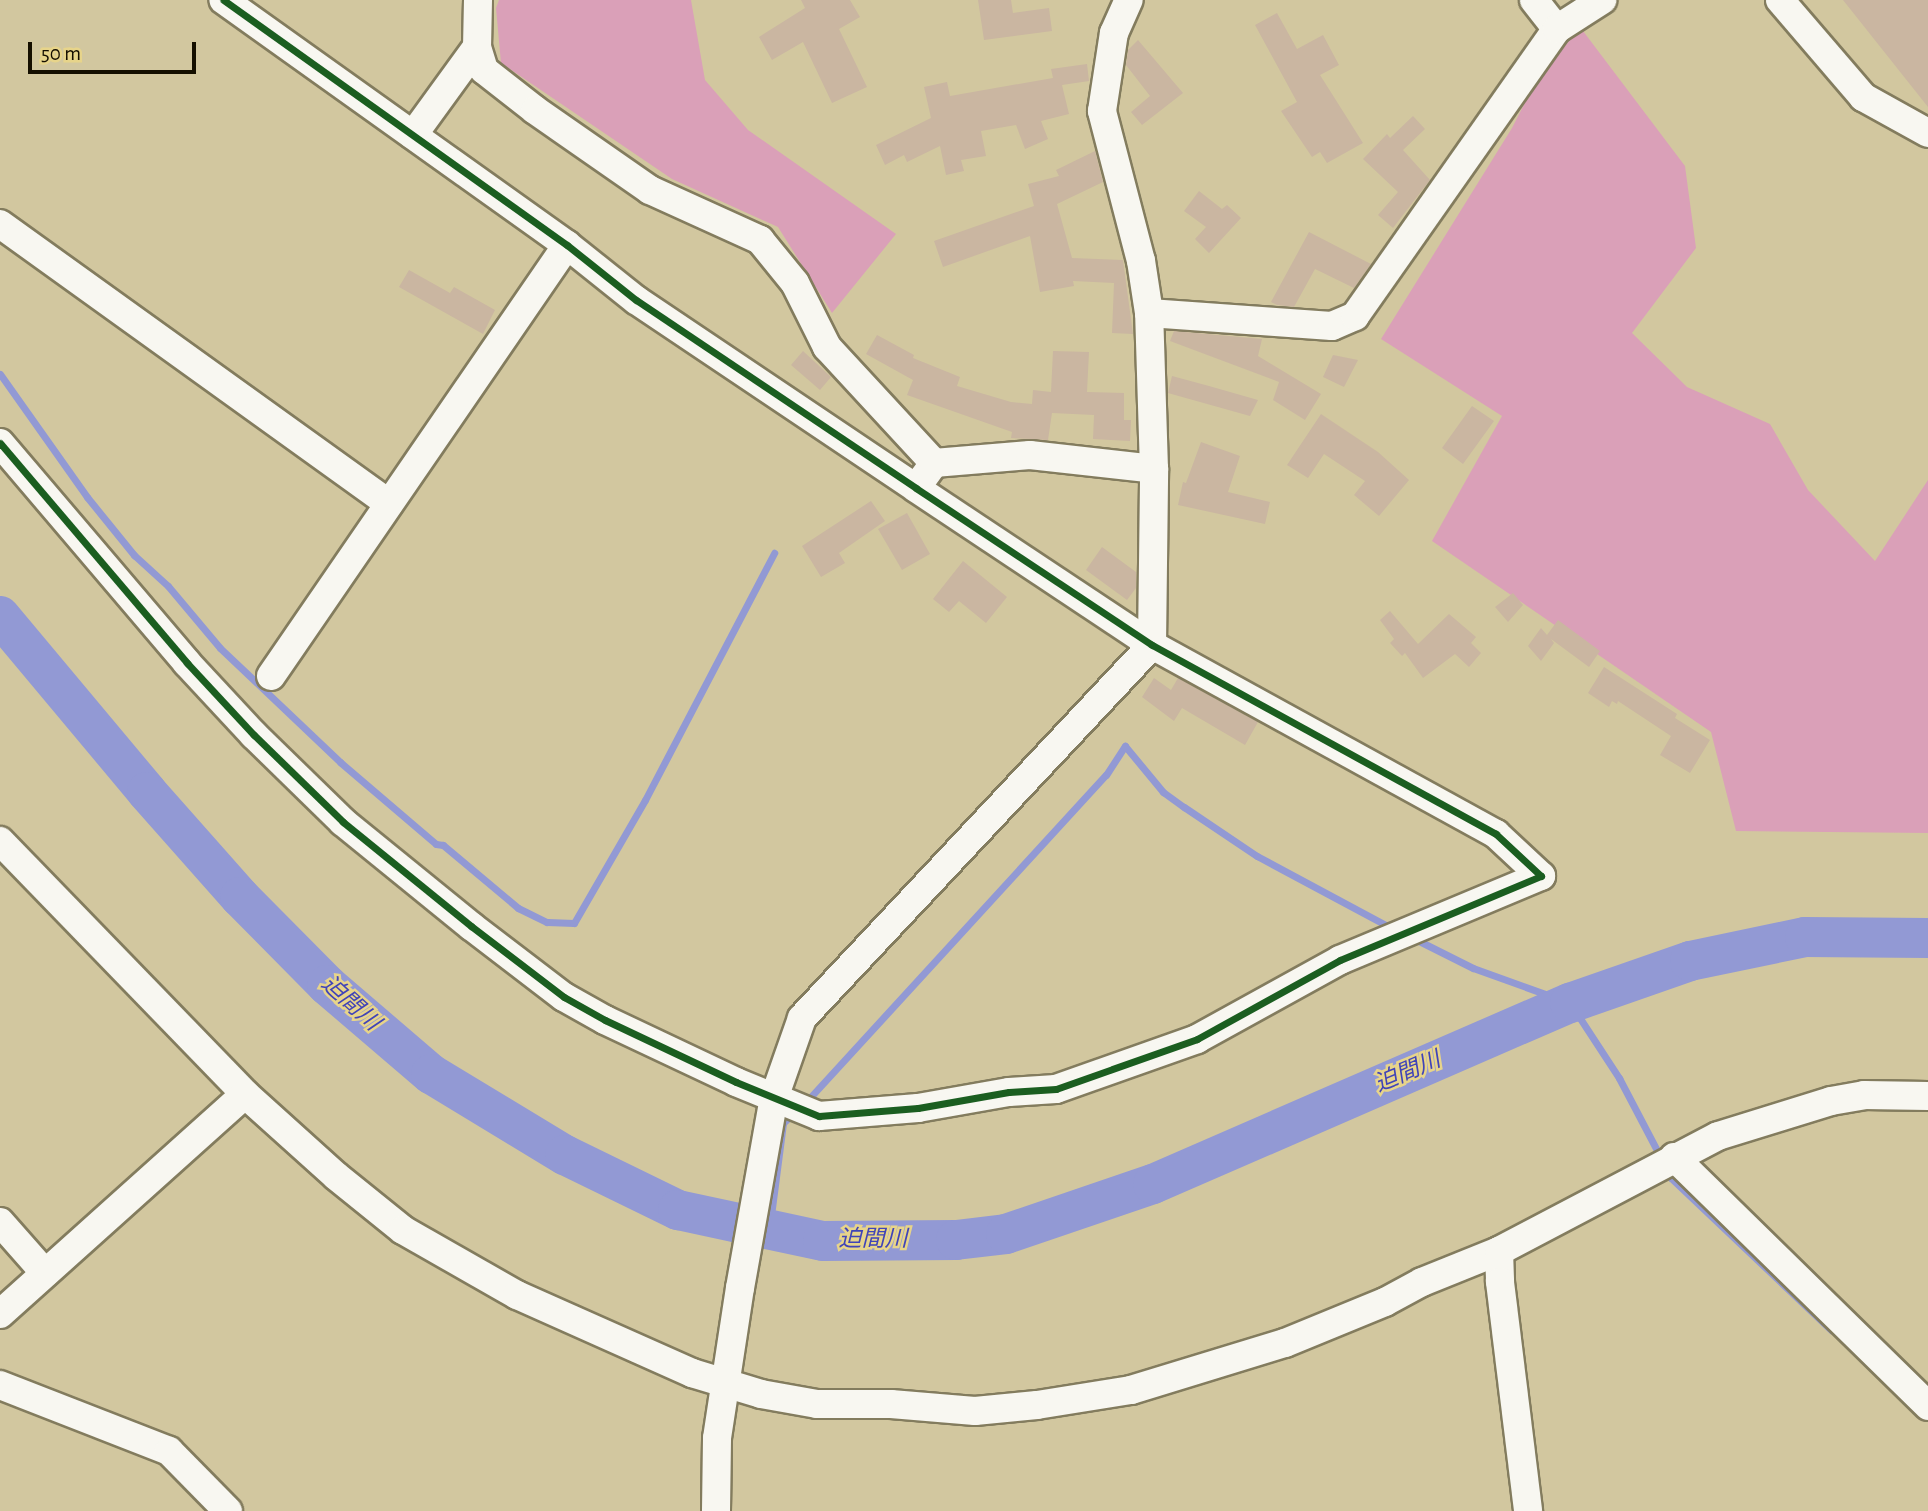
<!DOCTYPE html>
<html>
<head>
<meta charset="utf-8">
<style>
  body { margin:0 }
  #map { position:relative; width:1928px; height:1511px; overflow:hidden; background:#d2c79f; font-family:"Alegreya Sans","Noto Sans JP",sans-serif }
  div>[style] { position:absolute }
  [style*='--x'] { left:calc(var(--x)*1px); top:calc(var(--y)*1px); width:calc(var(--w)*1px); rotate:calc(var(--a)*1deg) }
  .forest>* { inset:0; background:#daa0b8 }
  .stream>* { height:7px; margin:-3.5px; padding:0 3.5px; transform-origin:3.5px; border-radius:3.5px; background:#9299d4 }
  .river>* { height:40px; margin:-20px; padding:0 20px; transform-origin:20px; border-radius:20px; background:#9299d4 }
  .building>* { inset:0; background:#cab6a1 }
  .roads { filter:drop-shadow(2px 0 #837c5e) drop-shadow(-2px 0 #837c5e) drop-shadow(0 2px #837c5e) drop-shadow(0 -2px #837c5e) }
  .minor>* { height:28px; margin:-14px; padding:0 14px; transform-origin:14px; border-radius:14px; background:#f8f7f1 }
  .cycleway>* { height:7px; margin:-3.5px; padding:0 3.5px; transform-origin:3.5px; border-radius:3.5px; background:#1b5e20 }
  span { translate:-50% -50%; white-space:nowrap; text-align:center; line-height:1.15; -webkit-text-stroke:5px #e7d48a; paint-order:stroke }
  .water-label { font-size:23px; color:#4044b8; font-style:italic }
  .scale { position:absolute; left:28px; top:42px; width:168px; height:32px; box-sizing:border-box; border:4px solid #150f00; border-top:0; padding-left:9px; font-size:21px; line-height:24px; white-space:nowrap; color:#150f00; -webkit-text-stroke:5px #e7d48a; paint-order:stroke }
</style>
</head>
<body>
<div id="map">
  <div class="forest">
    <i style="clip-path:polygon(499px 0,691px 0,705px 80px,748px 130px,896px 234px,832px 313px,778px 227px,672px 179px,501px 63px,496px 8px)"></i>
    <i style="clip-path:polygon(1580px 27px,1685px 166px,1696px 248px,1632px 333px,1687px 387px,1770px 424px,1808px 490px,1875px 561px,1928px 480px,1928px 833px,1736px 831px,1711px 732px,1432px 541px,1502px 416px,1381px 339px,1512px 128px,1534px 85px)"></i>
  </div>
  <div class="stream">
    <i style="--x:0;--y:374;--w:151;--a:54.7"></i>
    <i style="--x:87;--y:497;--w:75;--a:51"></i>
    <i style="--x:134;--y:555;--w:46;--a:42.4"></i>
    <i style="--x:168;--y:586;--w:81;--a:50"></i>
    <i style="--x:220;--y:648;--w:166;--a:43.5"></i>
    <i style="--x:340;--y:762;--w:126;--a:40.5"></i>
    <i style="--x:436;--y:844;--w:7;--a:8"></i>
    <i style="--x:443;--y:845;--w:98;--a:40"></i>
    <i style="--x:518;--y:908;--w:32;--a:26"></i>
    <i style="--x:547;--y:922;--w:27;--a:2"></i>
    <i style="--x:574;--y:923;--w:142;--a:-60"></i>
    <i style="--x:645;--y:800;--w:279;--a:-62.4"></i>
    <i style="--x:1413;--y:938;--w:67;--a:26.6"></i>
    <i style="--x:1473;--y:968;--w:103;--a:19.8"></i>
    <i style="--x:1570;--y:1003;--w:90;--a:56.8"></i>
    <i style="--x:1619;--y:1078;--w:93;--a:62.3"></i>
    <i style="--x:805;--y:1103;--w:445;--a:-47.5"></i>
    <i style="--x:1106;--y:775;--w:35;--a:-57"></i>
    <i style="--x:1125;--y:746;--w:60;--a:50.4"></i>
    <i style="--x:1163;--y:792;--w:26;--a:36"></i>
    <i style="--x:1184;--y:807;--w:88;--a:33.9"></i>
    <i style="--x:1257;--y:856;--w:154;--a:28.2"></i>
    <i style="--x:1667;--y:1171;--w:8;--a:60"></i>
    <i style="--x:1671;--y:1178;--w:221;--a:43.5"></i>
    <i style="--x:769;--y:1231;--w:109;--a:-82.6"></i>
    <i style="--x:783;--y:1123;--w:15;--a:-42"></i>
  </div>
  <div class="river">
    <i style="--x:0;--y:616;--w:229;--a:50.1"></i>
    <i style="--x:147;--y:792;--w:140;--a:48.5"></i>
    <i style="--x:240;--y:897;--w:124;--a:45.3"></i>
    <i style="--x:327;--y:985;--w:137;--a:40.6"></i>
    <i style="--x:431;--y:1074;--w:157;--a:31.2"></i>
    <i style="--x:565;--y:1155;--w:126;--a:26"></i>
    <i style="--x:678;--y:1210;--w:148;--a:12.1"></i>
    <i style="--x:823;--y:1241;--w:133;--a:-0.4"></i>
    <i style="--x:956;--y:1240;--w:50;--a:-6.8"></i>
    <i style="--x:1006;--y:1234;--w:155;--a:-18.8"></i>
    <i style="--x:1153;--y:1184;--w:455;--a:-23.5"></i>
    <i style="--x:1570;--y:1003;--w:127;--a:-19.3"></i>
    <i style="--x:1690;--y:961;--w:117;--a:-11.8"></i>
    <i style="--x:1805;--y:937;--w:123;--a:0.5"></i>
  </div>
  <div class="building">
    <i style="clip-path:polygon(801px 0,850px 0,860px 17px,839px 29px,867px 87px,832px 103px,803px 42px,772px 60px,759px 37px,805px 8px)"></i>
    <i style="clip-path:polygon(978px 0,1011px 0,1013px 13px,1049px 8px,1052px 31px,984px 40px)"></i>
    <i style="clip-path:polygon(1843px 0,1928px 0,1928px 107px)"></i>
    <i style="clip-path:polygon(1277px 13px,1297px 49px,1323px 35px,1339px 65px,1320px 75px,1363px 143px,1327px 163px,1320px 152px,1312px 157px,1281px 111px,1297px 102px,1255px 25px)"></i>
    <i style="clip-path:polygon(1138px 40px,1183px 93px,1142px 125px,1131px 112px,1150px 96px,1126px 65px,1128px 50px)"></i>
    <i style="clip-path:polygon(1087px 64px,1089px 81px,1062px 85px,1069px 114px,1041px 121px,1048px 139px,1025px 149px,1016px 125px,981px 131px,986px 156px,961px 160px,964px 171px,946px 175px,940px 146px,907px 162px,904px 155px,885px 165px,876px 145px,931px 118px,924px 87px,947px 82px,950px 96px,1053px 78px,1051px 69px)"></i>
    <i style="clip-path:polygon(1413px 116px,1425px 129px,1403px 150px,1430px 180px,1393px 228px,1378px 215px,1398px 192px,1363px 159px,1387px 134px,1390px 138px)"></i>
    <i style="clip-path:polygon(1095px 151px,1103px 182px,1057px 204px,1072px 258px,1123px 260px,1133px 334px,1112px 333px,1114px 283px,1073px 281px,1074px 286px,1040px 292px,1030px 236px,943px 267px,934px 241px,1034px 206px,1028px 184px,1059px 176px,1056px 170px)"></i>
    <i style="clip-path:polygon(1199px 191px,1222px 209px,1227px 205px,1241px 218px,1209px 253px,1195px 239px,1206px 227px,1184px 211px)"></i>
    <i style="clip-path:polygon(1309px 232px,1371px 264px,1354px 288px,1315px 269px,1294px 307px,1277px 305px,1271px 302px)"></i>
    <i style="clip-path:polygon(409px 270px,450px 293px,454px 287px,495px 310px,483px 334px,399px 287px)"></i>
    <i style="clip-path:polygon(1174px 331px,1262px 339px,1258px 356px,1321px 394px,1305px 420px,1273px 400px,1279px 382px,1170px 341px)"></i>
    <i style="clip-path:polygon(877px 335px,914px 355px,913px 358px,960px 377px,957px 386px,1011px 402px,1032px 404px,1033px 390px,1051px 392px,1053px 351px,1089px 352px,1087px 392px,1124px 393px,1124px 420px,1131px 420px,1130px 441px,1093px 439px,1094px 415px,1052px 413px,1048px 440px,1011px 438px,1012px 432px,907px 395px,913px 380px,866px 354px)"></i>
    <i style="clip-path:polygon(803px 351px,831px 377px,820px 390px,791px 365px)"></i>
    <i style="clip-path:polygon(1333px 355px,1358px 360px,1344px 387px,1323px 377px)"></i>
    <i style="clip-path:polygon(1172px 376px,1209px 386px,1258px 400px,1250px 416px,1168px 393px)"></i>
    <i style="clip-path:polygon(1472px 406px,1494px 421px,1463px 464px,1442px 448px)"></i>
    <i style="clip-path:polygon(1321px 414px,1378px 452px,1409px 480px,1379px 516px,1354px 495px,1365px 481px,1324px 454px,1308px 478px,1287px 465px)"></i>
    <i style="clip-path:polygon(1201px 442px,1240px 456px,1228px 492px,1270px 502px,1265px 524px,1178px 505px,1183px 482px,1186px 483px)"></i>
    <i style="clip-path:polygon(871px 501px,885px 521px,839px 553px,845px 563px,821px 577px,802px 546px)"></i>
    <i style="clip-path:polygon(907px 513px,930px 554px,902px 570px,878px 529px)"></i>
    <i style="clip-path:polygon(1102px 547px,1136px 572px,1136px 588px,1127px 600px,1086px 570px)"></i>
    <i style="clip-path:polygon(963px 561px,1007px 597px,986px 623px,959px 601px,949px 612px,933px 599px)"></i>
    <i style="clip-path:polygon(1513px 593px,1523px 605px,1508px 622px,1495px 607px)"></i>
    <i style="clip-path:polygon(1390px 611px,1418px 644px,1449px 614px,1476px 637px,1471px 643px,1481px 653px,1469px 667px,1455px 654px,1423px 678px,1405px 653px,1402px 656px,1390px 643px,1394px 639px,1380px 620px)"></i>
    <i style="clip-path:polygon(1558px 620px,1600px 651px,1589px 667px,1551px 639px,1554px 643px,1541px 661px,1528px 646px,1541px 628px,1547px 635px)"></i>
    <i style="clip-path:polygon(1604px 667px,1677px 714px,1675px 718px,1710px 740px,1690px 773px,1660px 755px,1671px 736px,1618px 701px,1617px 704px,1612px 701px,1609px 707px,1588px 693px)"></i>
    <i style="clip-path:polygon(1154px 678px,1171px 690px,1178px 678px,1258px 722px,1245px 745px,1182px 708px,1174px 721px,1142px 697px)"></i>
  </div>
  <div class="roads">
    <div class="minor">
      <i style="--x:478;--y:0;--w:47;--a:91.2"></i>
      <i style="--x:477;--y:47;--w:24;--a:73"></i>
      <i style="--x:484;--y:70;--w:65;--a:38.1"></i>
      <i style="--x:535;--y:110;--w:140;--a:34.8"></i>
      <i style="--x:650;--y:190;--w:121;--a:24.4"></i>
      <i style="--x:760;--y:240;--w:55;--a:50.9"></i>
      <i style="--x:795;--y:283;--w:72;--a:63.4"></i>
      <i style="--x:827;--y:347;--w:158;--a:47.3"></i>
      <i style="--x:1534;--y:0;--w:37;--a:52"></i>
      <i style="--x:1780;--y:0;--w:128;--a:49.4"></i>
      <i style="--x:1863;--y:97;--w:74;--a:29"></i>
      <i style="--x:413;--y:135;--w:109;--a:-54"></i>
      <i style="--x:0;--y:224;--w:479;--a:35.7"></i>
      <i style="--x:1149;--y:313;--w:183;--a:4.1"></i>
      <i style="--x:1332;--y:326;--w:25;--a:-23"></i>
      <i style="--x:1355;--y:316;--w:351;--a:-54.9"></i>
      <i style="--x:1557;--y:29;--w:54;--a:-32.8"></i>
      <i style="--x:0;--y:443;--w:289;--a:49.6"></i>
      <i style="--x:187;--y:663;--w:98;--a:47.1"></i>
      <i style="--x:254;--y:735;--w:124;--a:44.3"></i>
      <i style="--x:343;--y:822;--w:165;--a:39.1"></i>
      <i style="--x:471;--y:926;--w:117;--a:37.4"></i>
      <i style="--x:564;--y:997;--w:47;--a:29.3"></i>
      <i style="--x:605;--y:1020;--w:145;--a:25.3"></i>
      <i style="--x:736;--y:1082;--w:90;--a:22.3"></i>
      <i style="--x:819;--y:1116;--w:99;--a:-4.6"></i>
      <i style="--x:918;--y:1108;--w:92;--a:-10"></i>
      <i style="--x:1009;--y:1092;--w:47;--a:-3.7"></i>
      <i style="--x:1056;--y:1089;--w:150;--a:-19.5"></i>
      <i style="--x:1197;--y:1039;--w:163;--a:-28.9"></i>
      <i style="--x:1340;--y:960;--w:218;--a:-22.7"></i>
      <i style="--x:1541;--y:876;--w:62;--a:-137"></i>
      <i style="--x:1496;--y:834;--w:393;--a:-151.2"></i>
      <i style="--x:1152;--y:645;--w:283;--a:-146.4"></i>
      <i style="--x:916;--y:488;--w:337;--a:-146.1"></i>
      <i style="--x:636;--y:300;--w:88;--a:-141.4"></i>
      <i style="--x:567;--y:245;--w:422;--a:-144.5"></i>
      <i style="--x:924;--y:477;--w:17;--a:-54"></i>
      <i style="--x:934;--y:463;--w:96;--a:-4.8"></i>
      <i style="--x:1030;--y:455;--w:125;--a:6.4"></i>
      <i style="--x:271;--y:676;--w:523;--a:-55.52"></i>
      <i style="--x:0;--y:841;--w:352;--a:45.9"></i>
      <i style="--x:245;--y:1094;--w:122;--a:42"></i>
      <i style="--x:336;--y:1176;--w:86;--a:38.9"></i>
      <i style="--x:403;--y:1230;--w:131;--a:29.7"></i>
      <i style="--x:517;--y:1295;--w:192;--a:24"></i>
      <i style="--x:692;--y:1373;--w:72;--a:16.9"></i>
      <i style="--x:761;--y:1394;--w:57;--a:10.1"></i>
      <i style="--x:817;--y:1404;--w:74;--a:0"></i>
      <i style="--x:891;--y:1404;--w:84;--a:4.8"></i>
      <i style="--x:975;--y:1411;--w:62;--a:-5.5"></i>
      <i style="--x:1037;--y:1405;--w:95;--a:-9.1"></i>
      <i style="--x:1131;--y:1390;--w:161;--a:-17"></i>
      <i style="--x:1285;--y:1343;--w:108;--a:-22.3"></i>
      <i style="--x:1385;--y:1302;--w:42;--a:-28.4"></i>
      <i style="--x:1422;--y:1282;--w:83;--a:-21.9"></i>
      <i style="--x:1499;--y:1251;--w:247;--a:-27.7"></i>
      <i style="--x:1718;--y:1136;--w:118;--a:-17.2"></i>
      <i style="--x:1831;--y:1101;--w:34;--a:-10"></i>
      <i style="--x:1864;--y:1095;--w:64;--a:0.9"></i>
      <i style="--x:1674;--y:1157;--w:356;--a:44.4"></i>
      <i style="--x:0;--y:1222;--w:68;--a:48.6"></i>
      <i style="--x:1499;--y:1251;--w:31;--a:88"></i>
      <i style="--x:1500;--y:1282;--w:231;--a:83"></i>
      <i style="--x:0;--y:1314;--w:329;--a:-41.9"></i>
      <i style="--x:0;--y:1385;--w:181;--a:21.3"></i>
      <i style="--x:169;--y:1451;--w:84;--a:45.5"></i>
      <i style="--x:716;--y:1511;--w:73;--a:-89.2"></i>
      <i style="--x:717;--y:1438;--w:152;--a:-81.3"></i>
      <i style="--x:740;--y:1288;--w:193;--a:-79.9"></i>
      <i style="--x:774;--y:1098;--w:85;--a:-70.7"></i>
      <i style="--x:802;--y:1018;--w:511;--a:-46.82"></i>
      <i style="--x:1152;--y:645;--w:176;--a:-89.3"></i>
      <i style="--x:1154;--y:469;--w:156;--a:-91.8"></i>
      <i style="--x:1149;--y:313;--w:53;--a:-98.7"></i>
      <i style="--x:1141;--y:261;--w:155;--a:-104.6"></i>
      <i style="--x:1102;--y:111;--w:79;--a:-81.3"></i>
      <i style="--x:1114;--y:33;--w:36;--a:-66"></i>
    </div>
  </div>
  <div class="cycleway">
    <i style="--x:0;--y:443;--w:289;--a:49.6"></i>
    <i style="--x:187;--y:663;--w:98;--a:47.1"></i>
    <i style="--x:254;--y:735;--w:124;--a:44.3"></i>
    <i style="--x:343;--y:822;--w:165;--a:39.1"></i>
    <i style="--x:471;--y:926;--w:117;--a:37.4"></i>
    <i style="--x:564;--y:997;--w:47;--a:29.3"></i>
    <i style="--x:605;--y:1020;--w:145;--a:25.3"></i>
    <i style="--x:736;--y:1082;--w:90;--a:22.3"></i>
    <i style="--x:819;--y:1116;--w:99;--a:-4.6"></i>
    <i style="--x:918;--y:1108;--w:92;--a:-10"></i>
    <i style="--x:1009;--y:1092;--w:47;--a:-3.7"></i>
    <i style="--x:1056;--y:1089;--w:150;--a:-19.5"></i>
    <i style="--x:1197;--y:1039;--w:163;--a:-28.9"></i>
    <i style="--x:1340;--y:960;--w:218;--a:-22.7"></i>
    <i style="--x:1541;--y:876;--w:62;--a:-137"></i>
    <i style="--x:1496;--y:834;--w:393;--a:-151.2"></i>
    <i style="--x:1152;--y:645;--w:283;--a:-146.4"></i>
    <i style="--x:916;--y:488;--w:337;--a:-146.1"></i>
    <i style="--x:636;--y:300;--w:88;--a:-141.4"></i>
    <i style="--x:567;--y:245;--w:422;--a:-144.5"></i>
  </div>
  <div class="water-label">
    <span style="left:350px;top:1004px;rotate:42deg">迫間川</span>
    <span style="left:1408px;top:1073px;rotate:-23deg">迫間川</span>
    <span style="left:873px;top:1240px">迫間川</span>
  </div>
  <div class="scale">50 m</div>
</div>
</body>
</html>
